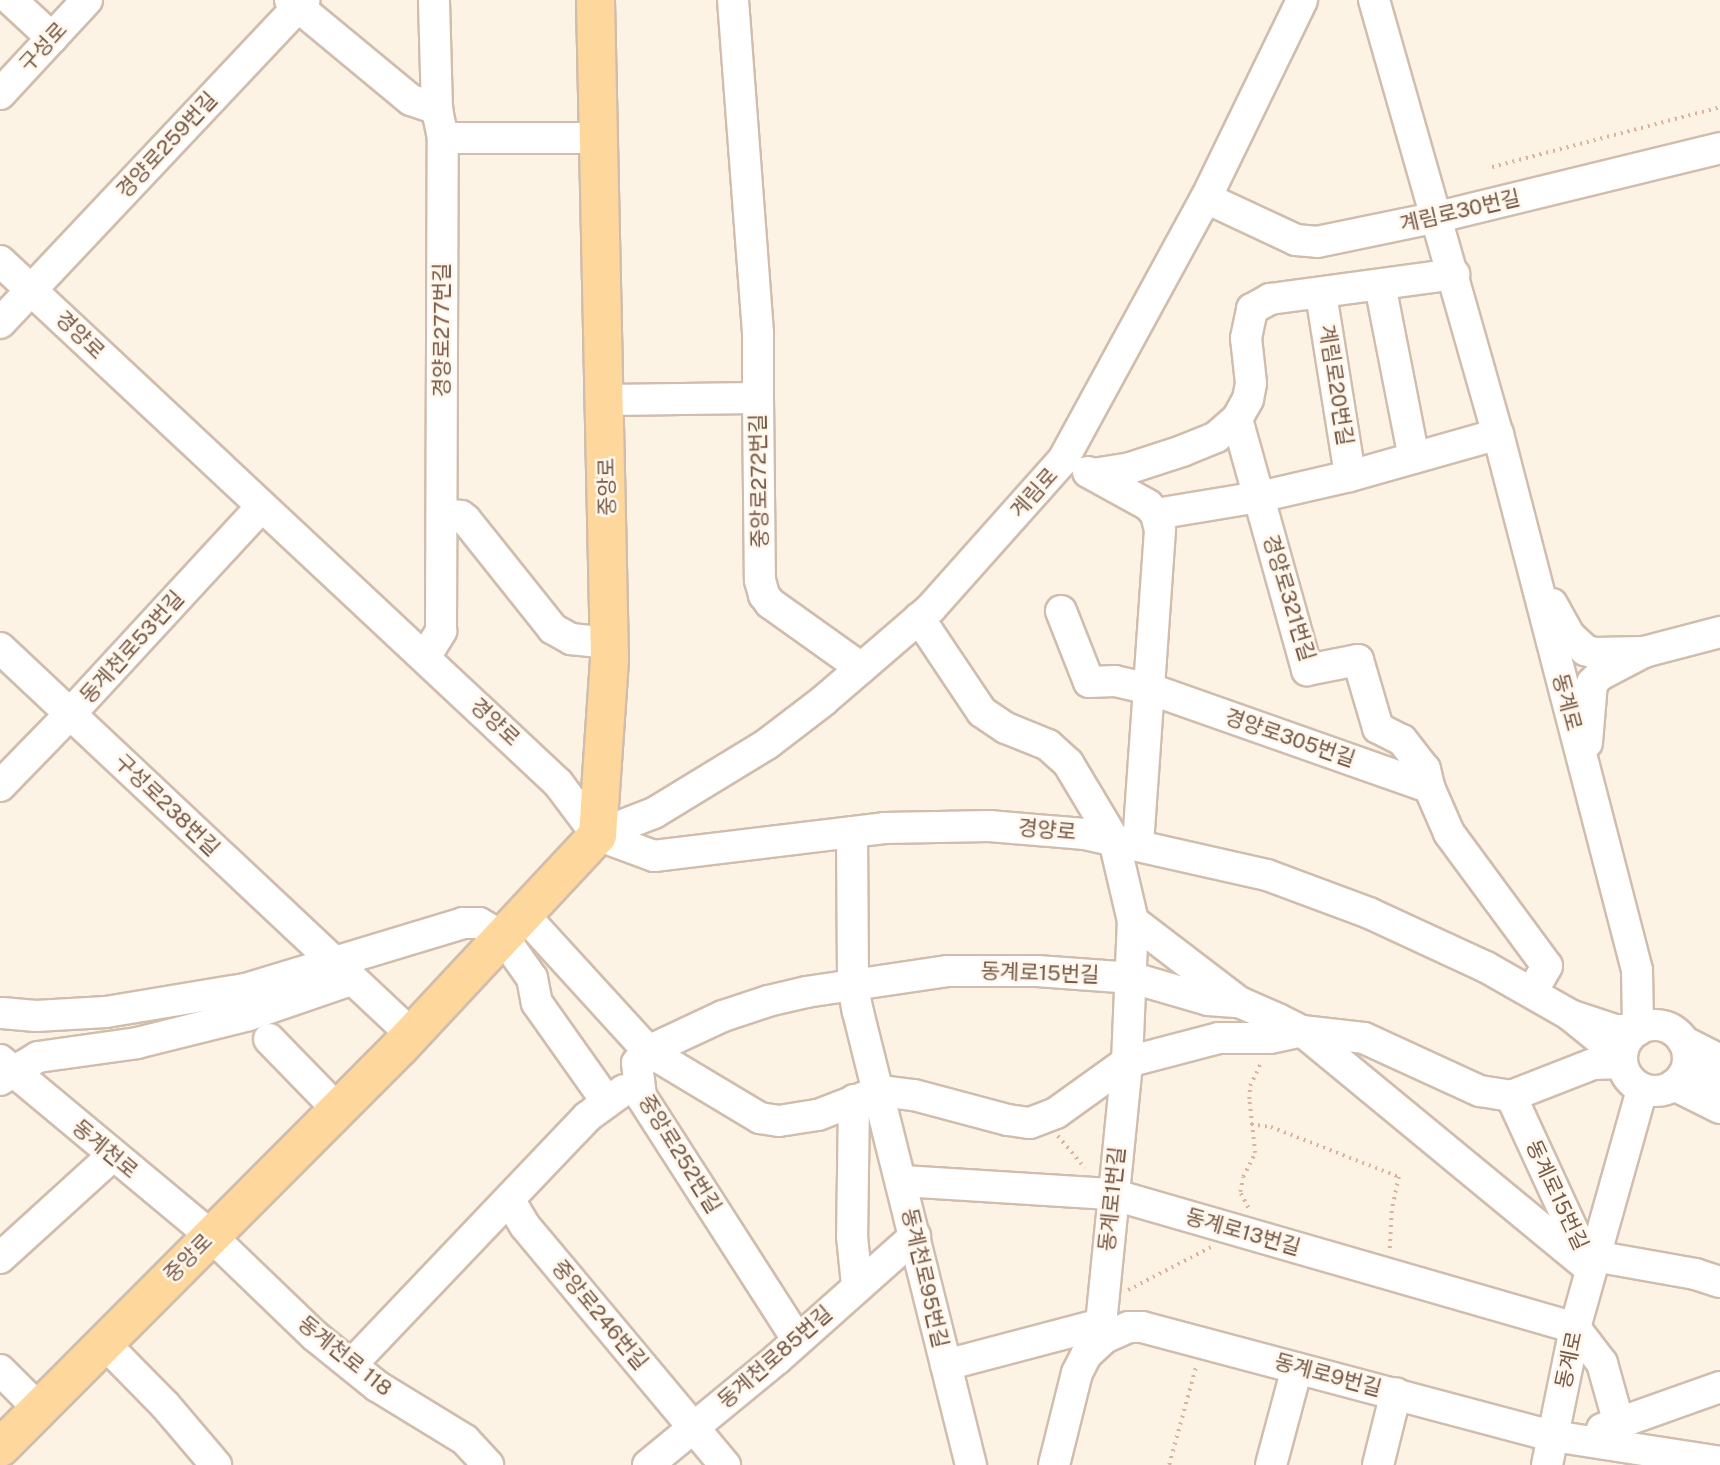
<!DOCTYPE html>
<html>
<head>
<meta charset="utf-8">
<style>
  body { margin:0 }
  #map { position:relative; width:1720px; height:1465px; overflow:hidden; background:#fdf3e4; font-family:"Public Sans","Noto Sans KR",sans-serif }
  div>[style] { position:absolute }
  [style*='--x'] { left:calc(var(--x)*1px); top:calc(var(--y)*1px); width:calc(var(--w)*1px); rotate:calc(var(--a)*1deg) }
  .path>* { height:3.5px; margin-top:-1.75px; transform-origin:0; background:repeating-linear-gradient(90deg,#d8b49e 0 2px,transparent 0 7px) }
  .roads { filter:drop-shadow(2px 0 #d1bdad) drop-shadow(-2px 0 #d1bdad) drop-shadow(0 2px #d1bdad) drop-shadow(0 -2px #d1bdad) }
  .minor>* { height:30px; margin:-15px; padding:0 15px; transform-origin:15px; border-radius:15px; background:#fff }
  .minor>.ring { margin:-15px; padding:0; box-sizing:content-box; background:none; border:30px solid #fff; border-radius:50% }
  .major>* { height:37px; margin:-18.5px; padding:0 18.5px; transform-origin:18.5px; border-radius:18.5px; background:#fdd79b }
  span { translate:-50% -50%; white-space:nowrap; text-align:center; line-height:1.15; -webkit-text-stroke:5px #fff7eb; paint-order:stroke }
  .street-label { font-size:21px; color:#765949 }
</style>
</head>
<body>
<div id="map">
  <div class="path">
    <i style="--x:1492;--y:167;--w:236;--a:-14.7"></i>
    <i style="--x:1251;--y:1124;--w:20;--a:9"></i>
    <i style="--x:1271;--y:1127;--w:137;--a:21.3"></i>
    <i style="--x:1399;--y:1177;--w:35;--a:102"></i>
    <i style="--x:1392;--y:1211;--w:39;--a:93"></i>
    <i style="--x:1058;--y:1136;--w:42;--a:49.8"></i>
    <i style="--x:1248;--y:1208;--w:18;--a:-117"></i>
    <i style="--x:1240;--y:1192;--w:15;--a:-79"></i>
    <i style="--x:1243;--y:1177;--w:27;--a:-63"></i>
    <i style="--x:1255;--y:1153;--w:54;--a:-96.3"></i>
    <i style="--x:1249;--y:1099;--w:13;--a:-86"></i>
    <i style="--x:1250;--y:1086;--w:26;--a:-65"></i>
    <i style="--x:1128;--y:1290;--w:93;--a:-27.4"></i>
    <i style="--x:1169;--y:1465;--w:103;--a:-74.7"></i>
  </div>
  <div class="roads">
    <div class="minor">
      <i style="--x:11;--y:0;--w:56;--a:42.8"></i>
      <i style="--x:290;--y:0;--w:157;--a:39.6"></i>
      <i style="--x:411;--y:100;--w:28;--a:19"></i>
      <i style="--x:733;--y:0;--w:335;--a:85.7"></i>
      <i style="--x:758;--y:334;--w:64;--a:90"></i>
      <i style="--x:1374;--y:0;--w:451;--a:74.1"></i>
      <i style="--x:1498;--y:434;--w:554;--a:75.46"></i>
      <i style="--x:1637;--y:970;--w:60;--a:89"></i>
      <i style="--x:1638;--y:1030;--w:23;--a:180"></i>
      <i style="--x:1615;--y:1030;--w:47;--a:-161.6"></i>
      <i style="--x:1570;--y:1015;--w:41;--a:39.1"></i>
      <i style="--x:1602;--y:1041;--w:30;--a:48"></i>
      <i style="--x:0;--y:94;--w:128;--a:-47.2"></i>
      <i style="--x:443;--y:138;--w:155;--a:0"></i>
      <i style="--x:1206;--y:198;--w:99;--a:25"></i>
      <i style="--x:1296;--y:240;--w:21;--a:5"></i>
      <i style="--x:1317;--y:242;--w:124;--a:-11.7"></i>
      <i style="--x:1438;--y:217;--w:290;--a:-13.7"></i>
      <i style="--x:0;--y:261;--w:764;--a:43.09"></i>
      <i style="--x:558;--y:783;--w:65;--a:53.1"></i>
      <i style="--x:597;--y:835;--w:61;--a:20.2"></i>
      <i style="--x:654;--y:856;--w:232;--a:-6.9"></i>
      <i style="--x:884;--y:828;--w:105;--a:-1.1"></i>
      <i style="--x:989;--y:826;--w:96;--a:4.8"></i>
      <i style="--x:1085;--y:834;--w:187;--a:12.7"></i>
      <i style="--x:1267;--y:875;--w:109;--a:20.4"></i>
      <i style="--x:1369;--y:913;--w:129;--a:24.8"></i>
      <i style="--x:1486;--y:967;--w:97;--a:29.7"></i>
      <i style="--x:1380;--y:285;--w:176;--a:78.9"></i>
      <i style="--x:1321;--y:294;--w:184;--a:80.9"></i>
      <i style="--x:0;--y:323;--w:444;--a:-46.7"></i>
      <i style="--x:606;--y:400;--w:152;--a:-0.8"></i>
      <i style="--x:758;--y:398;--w:182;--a:89.4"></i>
      <i style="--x:760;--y:580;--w:16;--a:75"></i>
      <i style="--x:764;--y:595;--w:10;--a:53"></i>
      <i style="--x:770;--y:603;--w:112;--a:35.5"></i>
      <i style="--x:1237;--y:419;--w:261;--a:74.4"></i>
      <i style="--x:1307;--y:670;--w:52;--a:-11.1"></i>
      <i style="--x:1358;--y:660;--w:71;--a:73.6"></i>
      <i style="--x:1378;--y:728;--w:27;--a:27"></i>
      <i style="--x:1402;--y:740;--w:37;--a:52"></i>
      <i style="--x:1425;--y:769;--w:18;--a:77"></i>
      <i style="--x:1429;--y:787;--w:50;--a:66.5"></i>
      <i style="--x:1449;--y:833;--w:165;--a:53.6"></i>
      <i style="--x:1547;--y:966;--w:30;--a:120"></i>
      <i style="--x:1088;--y:472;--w:68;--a:28.8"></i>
      <i style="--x:1148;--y:505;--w:12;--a:48"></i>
      <i style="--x:1156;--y:514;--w:16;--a:76"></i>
      <i style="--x:1160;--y:530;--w:316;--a:94"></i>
      <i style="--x:1093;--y:474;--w:37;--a:-9"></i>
      <i style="--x:1130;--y:468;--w:55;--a:-18.1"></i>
      <i style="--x:1182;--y:451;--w:37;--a:-22"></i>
      <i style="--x:1216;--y:437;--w:28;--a:-41"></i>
      <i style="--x:1237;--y:419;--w:23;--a:-61"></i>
      <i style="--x:1248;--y:399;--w:16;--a:-79"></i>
      <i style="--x:1251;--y:383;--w:45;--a:-96.3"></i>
      <i style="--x:1246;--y:338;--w:30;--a:-78"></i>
      <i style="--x:1252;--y:309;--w:21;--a:-29"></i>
      <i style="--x:1270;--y:299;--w:186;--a:-7.7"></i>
      <i style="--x:442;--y:514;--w:19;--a:6"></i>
      <i style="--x:461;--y:516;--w:6;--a:39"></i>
      <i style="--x:466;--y:520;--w:139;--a:51.4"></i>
      <i style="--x:553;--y:629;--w:21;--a:29"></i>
      <i style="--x:571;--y:639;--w:38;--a:6"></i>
      <i style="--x:1156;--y:514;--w:104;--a:-9.4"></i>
      <i style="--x:1259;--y:497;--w:93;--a:-13"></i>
      <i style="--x:1350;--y:476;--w:154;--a:-15.8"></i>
      <i style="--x:1552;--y:604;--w:37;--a:61"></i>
      <i style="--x:1570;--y:636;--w:21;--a:43"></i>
      <i style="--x:1585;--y:650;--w:9;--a:18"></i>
      <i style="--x:1594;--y:653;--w:50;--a:-1.1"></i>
      <i style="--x:1644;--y:652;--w:50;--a:152.4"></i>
      <i style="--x:1600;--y:675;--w:11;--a:135"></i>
      <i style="--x:1592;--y:683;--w:60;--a:94.8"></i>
      <i style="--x:1061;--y:611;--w:76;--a:68.5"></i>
      <i style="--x:1089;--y:682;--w:26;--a:-2"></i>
      <i style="--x:1115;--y:681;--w:36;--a:13"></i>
      <i style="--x:1150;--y:689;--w:296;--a:19.4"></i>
      <i style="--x:919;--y:618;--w:113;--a:56.2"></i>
      <i style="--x:982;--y:712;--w:29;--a:34"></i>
      <i style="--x:1006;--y:728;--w:45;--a:22"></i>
      <i style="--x:1048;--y:745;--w:27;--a:42"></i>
      <i style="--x:1068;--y:763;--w:90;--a:59.1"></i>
      <i style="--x:1114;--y:840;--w:83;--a:76.8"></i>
      <i style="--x:1133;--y:921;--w:133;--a:37.4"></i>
      <i style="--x:0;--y:648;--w:564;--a:43.2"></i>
      <i style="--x:1644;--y:652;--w:79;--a:-14.7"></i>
      <i style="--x:425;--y:657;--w:31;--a:-58"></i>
      <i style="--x:441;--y:631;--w:493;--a:-89.8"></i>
      <i style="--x:443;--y:138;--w:30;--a:-102"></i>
      <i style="--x:437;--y:109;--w:109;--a:-91.6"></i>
      <i style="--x:0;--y:786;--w:102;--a:-45.8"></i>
      <i style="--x:71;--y:713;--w:280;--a:-47.3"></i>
      <i style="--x:852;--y:832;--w:153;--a:89.6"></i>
      <i style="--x:853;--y:985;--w:27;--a:80"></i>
      <i style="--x:858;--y:1012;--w:467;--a:76"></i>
      <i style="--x:597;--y:835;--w:61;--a:-21.1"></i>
      <i style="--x:654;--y:813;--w:132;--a:-31.4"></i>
      <i style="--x:767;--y:744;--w:71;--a:-37.5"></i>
      <i style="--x:823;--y:701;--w:143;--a:-40.7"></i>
      <i style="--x:931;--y:608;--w:198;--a:-48.3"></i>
      <i style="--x:1063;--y:460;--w:298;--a:-61.4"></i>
      <i style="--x:1206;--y:198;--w:220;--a:-64.1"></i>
      <i style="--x:524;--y:915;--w:184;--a:47.6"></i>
      <i style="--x:648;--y:1051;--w:131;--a:30.9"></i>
      <i style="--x:760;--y:1118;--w:19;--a:9"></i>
      <i style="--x:779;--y:1121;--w:39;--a:-9"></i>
      <i style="--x:818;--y:1115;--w:66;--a:-21.2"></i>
      <i style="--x:880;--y:1091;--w:34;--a:7"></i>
      <i style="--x:914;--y:1095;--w:97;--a:14.9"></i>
      <i style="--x:1008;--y:1120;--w:22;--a:8"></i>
      <i style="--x:1030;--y:1123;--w:28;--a:-21"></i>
      <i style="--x:1056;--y:1113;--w:87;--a:-35.7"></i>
      <i style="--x:1127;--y:1062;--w:95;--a:-14.6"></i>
      <i style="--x:1219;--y:1038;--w:51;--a:0"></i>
      <i style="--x:1270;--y:1038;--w:33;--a:-12"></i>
      <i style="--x:1302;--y:1031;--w:62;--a:6.4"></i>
      <i style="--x:1364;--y:1038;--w:128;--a:24.6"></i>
      <i style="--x:1480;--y:1091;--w:31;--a:9"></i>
      <i style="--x:2;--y:1013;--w:34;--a:5"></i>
      <i style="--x:36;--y:1016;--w:70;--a:-3.3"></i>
      <i style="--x:106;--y:1012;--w:141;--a:-9.4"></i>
      <i style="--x:245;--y:989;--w:228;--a:-16.8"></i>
      <i style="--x:463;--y:923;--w:16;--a:0"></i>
      <i style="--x:479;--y:923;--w:28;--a:30"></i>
      <i style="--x:503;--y:937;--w:50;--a:54.7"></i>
      <i style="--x:532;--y:978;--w:25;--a:79"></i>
      <i style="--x:537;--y:1003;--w:121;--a:54.7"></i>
      <i class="ring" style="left:1622px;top:1025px;width:36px;height:36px"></i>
      <i style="--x:269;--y:1039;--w:98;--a:45.8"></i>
      <i style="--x:1683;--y:1041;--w:42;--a:27.2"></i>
      <i style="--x:0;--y:1060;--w:275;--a:39.8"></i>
      <i style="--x:211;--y:1236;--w:144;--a:43.9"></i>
      <i style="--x:315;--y:1336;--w:80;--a:38.9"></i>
      <i style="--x:377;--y:1386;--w:103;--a:31.5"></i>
      <i style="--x:465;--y:1440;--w:34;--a:47"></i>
      <i style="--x:0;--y:1080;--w:44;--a:-31.2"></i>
      <i style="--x:38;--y:1057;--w:100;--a:-8"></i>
      <i style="--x:137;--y:1043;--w:115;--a:-14"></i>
      <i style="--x:249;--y:1015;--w:108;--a:-18.9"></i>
      <i style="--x:1674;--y:1085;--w:51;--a:26.6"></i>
      <i style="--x:1675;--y:1085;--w:45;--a:-5.1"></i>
      <i style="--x:1511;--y:1096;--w:182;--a:65.3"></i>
      <i style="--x:1511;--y:1096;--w:88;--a:-21.3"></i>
      <i style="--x:1593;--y:1064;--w:29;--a:-2"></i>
      <i style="--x:854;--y:1100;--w:136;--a:90.8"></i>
      <i style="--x:852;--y:1236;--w:49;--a:84.2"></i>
      <i style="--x:902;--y:1181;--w:209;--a:3.6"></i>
      <i style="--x:1111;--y:1194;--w:483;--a:16.1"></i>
      <i style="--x:1575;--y:1328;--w:44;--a:52.4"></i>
      <i style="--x:1602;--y:1363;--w:63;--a:74.4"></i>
      <i style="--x:510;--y:1201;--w:29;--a:59"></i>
      <i style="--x:525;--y:1226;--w:312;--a:50.1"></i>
      <i style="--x:1594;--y:1256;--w:103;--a:10.1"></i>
      <i style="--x:1695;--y:1274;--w:26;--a:18"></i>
      <i style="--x:0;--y:1258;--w:151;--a:-42.3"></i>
      <i style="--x:1104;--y:1338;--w:27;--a:-24"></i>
      <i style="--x:1129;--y:1327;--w:13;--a:0"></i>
      <i style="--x:1142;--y:1327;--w:425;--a:14.9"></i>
      <i style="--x:1553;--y:1436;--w:169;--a:8.8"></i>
      <i style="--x:797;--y:1339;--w:289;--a:-122.7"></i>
      <i style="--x:641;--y:1096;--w:33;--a:-97"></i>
      <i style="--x:637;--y:1063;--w:16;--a:-47"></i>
      <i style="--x:648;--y:1051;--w:83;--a:-25"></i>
      <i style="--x:723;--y:1016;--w:47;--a:-18.4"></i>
      <i style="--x:768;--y:1001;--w:39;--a:-13"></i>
      <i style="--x:806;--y:992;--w:144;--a:-8.4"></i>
      <i style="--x:948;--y:971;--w:89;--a:0"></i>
      <i style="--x:1037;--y:971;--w:96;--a:4.2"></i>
      <i style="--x:1133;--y:978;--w:78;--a:16.3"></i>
      <i style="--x:1208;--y:1000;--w:31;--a:4"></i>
      <i style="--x:1239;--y:1002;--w:43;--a:23.6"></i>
      <i style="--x:1278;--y:1019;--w:27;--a:27"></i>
      <i style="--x:1302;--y:1031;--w:374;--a:39.5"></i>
      <i style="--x:103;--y:1342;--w:88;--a:45.5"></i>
      <i style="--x:165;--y:1405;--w:79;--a:49.6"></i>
      <i style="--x:351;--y:1365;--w:342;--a:-46.4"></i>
      <i style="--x:587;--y:1117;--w:46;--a:-36.1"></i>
      <i style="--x:946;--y:1365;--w:160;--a:-14.8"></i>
      <i style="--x:0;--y:1370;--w:54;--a:45"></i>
      <i style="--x:1602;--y:1429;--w:125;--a:-19.6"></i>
      <i style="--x:648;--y:1465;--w:167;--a:-39.4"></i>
      <i style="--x:777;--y:1359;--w:185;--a:-41.7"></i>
      <i style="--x:1054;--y:1465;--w:95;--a:-76"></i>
      <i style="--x:1077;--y:1373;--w:20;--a:-63"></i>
      <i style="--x:1086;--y:1355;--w:25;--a:-43"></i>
      <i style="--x:1104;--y:1338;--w:14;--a:-102"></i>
      <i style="--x:1101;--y:1324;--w:263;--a:-84.3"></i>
      <i style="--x:1127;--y:1062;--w:141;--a:-87.6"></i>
      <i style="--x:1271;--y:1465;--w:100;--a:-75"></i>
      <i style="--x:1378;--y:1465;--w:74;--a:-76"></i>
      <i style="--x:1547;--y:1465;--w:140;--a:-78.4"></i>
      <i style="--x:1575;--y:1328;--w:248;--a:-74.3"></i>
    </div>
    <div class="major">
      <i style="--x:0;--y:1447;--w:565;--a:-45.07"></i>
      <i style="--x:399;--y:1047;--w:290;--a:-47"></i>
      <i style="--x:597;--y:835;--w:177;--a:-86.1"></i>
      <i style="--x:609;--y:658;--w:658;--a:-91.22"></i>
    </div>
  </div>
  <div class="street-label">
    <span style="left:43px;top:47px;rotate:-47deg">구성로</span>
    <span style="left:167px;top:145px;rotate:-47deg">경양로259번길</span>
    <span style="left:1460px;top:211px;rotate:-13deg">계림로30번길</span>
    <span style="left:442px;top:330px;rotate:-90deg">경양로277번길</span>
    <span style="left:80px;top:335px;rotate:44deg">경양로</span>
    <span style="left:1336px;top:385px;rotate:81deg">계림로20번길</span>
    <span style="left:759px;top:481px;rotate:-91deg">중앙로272번길</span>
    <span style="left:607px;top:487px;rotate:-91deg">중앙로</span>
    <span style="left:1034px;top:493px;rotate:-48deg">계림로</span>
    <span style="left:1289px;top:598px;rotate:73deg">경양로321번길</span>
    <span style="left:132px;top:647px;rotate:-48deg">동계천로53번길</span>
    <span style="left:1567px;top:702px;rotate:75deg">동계로</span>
    <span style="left:495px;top:722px;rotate:43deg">경양로</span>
    <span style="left:1290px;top:738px;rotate:19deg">경양로305번길</span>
    <span style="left:167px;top:805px;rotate:44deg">구성로238번길</span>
    <span style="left:1047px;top:830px;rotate:5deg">경양로</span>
    <span style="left:1040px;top:973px;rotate:2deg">동계로15번길</span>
    <span style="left:105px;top:1149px;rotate:40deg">동계천로</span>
    <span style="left:680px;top:1154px;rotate:58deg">중앙로252번길</span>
    <span style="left:1557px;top:1195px;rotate:65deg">동계로15번길</span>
    <span style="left:1112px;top:1199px;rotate:-84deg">동계로1번길</span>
    <span style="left:1243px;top:1232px;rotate:16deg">동계로13번길</span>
    <span style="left:188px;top:1258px;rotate:-45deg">중앙로</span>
    <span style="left:925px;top:1278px;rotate:77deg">동계천로95번길</span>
    <span style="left:600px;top:1315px;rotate:50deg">중앙로246번길</span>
    <span style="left:345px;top:1356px;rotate:39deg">동계천로 118</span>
    <span style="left:775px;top:1357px;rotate:-41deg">동계천로85번길</span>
    <span style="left:1569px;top:1360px;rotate:-78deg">동계로</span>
    <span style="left:1328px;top:1375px;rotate:15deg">동계로9번길</span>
  </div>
</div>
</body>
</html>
